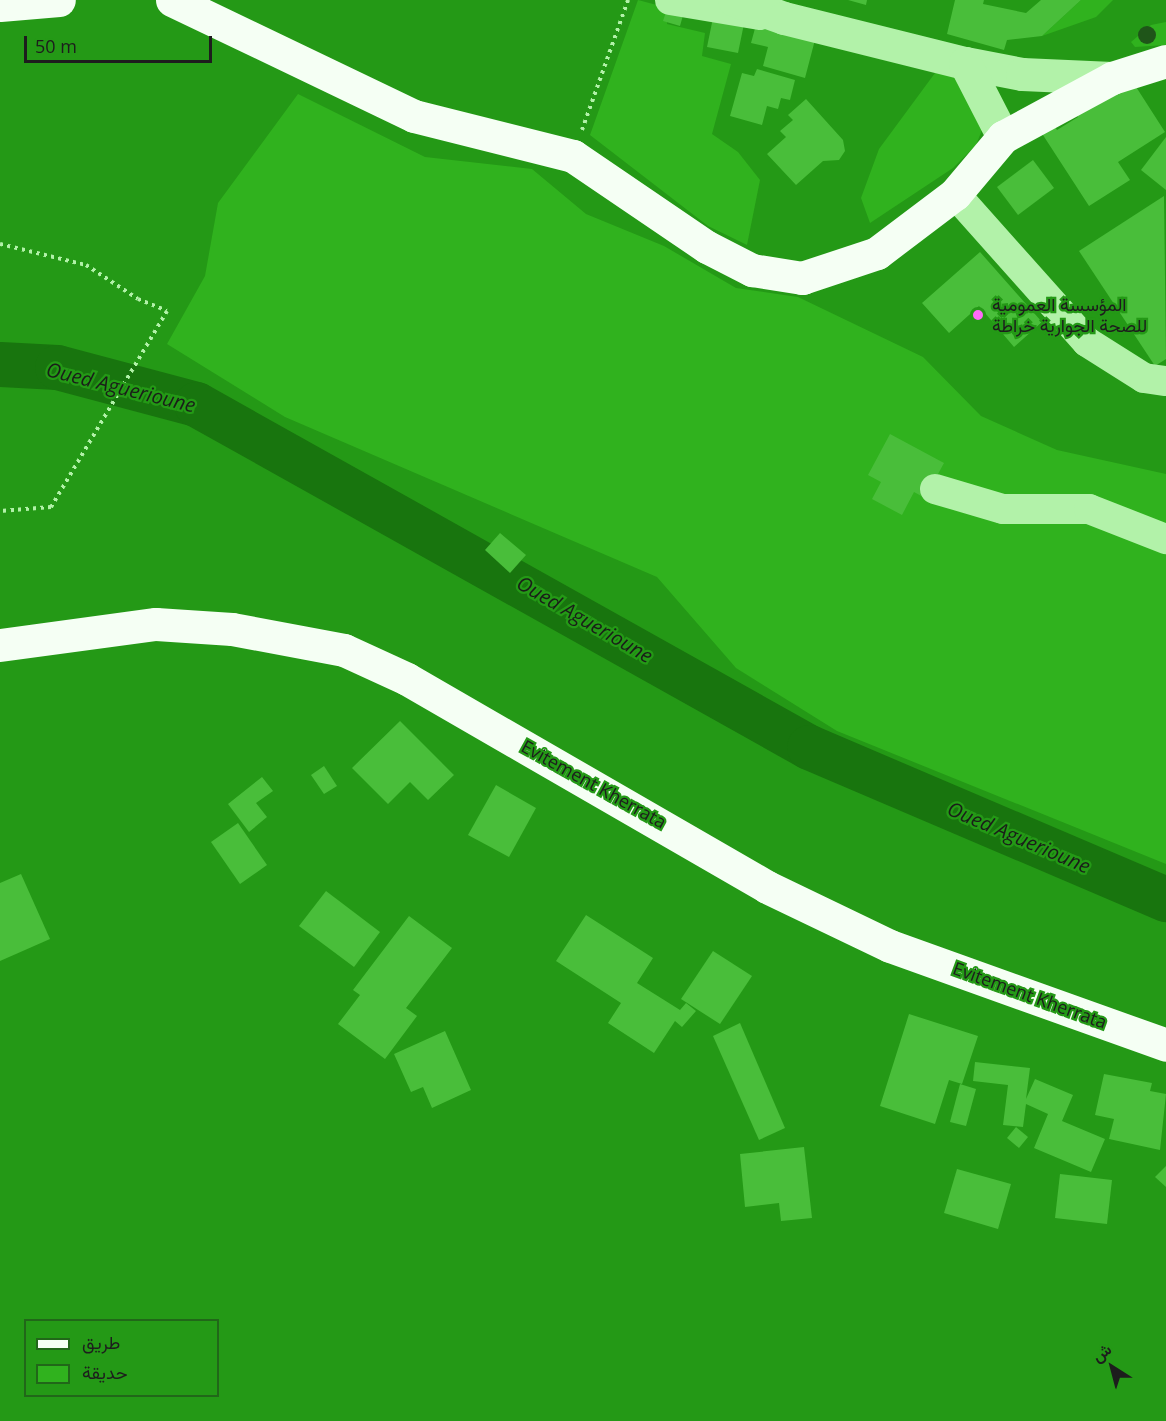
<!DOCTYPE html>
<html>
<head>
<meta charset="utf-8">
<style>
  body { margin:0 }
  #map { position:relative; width:1166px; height:1421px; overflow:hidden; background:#249916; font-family:"Open Sans",Vazirmatn,sans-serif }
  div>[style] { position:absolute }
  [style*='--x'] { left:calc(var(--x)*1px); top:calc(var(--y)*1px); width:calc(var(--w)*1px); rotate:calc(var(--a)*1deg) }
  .green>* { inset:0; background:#30b21e }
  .river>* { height:45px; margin:-22.5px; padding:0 22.5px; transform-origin:22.5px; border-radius:22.5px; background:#18750e }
  .building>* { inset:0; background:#49be3a }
  .path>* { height:4px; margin-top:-2px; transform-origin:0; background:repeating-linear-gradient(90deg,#b2f2a9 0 3px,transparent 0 7.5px) }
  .minor>* { height:30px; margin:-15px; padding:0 15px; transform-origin:15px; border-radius:15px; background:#b2f2a9 }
  .tertiary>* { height:33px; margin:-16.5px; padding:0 16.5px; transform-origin:16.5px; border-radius:16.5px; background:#b2f2a9 }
  .primary>* { height:33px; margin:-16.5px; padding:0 16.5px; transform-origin:16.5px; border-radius:16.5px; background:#f5fff4 }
  .trees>* { width:18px; height:18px; margin:-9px; border-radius:50%; background:#1f5519 }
  .dots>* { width:16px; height:16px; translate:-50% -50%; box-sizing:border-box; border:3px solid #249916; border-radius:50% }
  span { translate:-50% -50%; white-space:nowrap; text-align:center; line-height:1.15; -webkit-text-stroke:4.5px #249916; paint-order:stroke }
  .poi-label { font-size:18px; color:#1d1d1d }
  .left { translate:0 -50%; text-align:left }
  .street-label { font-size:18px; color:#1d1d1d }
  .water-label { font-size:20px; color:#1a1d19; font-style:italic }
  .legend { position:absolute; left:24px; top:1319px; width:195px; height:78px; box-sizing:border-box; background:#249916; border:2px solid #216719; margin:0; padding:8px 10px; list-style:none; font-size:18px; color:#1d1d1d }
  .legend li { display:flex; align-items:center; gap:12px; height:30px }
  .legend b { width:30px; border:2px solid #216719 }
  .north { position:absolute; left:1082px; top:1337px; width:60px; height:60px; -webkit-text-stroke:4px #249916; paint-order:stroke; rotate:324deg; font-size:16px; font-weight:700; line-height:24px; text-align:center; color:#1d1d1d }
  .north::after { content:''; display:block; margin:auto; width:21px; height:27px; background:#1d1d1d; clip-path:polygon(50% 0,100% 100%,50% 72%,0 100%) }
  .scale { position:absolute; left:24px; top:36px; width:188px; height:27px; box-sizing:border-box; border:3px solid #1d1d1d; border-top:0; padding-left:8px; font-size:18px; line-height:21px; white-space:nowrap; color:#1d1d1d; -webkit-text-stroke:4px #249916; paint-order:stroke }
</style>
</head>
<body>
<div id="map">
  <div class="green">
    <i style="clip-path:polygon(638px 0,668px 8px,667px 24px,705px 33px,702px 56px,731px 64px,712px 134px,738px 152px,760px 180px,747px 245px,708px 226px,590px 135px)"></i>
    <i style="clip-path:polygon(1081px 0,1113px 0,1096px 17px,1042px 36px)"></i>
    <i style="clip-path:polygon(1166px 22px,1166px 45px,1135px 47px,1131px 42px,1151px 25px)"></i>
    <i style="clip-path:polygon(933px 65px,955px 74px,984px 125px,976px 145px,953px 168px,870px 223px,861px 198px,879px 149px,935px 73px)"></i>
    <i style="clip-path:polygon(298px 94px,425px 157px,532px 169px,586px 214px,664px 246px,736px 288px,798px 297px,923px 357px,981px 416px,1057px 450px,1166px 474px,1166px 864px,837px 731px,736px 668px,657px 577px,285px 417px,167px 344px,205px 276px,218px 203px)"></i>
  </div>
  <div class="river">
    <i style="--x:0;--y:364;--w:57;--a:3"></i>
    <i style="--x:57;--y:367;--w:144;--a:14.9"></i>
    <i style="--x:196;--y:404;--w:702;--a:29.23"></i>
    <i style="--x:809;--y:747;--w:388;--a:23.1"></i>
  </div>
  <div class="building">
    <i style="clip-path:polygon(848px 0,867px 0,866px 5px)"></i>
    <i style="clip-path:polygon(955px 0,984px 0,983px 4px,1026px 13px,1041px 0,1081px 0,1042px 36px,1007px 40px,1004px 50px,947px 34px)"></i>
    <i style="clip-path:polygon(669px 3px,685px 8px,680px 26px,663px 21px)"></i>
    <i style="clip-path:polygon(714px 13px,745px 19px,738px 53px,707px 47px)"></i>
    <i style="clip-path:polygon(757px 21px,816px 36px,805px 78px,763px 66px,768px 47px,751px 43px)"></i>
    <i style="clip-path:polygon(757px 69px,795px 80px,790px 100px,781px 98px,778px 109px,767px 106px,762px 125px,730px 116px,742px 73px,754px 76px)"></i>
    <i style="clip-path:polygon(1131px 79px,1165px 132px,1118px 162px,1130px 180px,1089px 206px,1041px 132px,1053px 124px,1057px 130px,1078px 117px,1072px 107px)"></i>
    <i style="clip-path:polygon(806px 99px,843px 140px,845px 151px,839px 160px,823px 161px,796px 185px,767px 154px,786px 137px,780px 131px,793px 120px,788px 115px)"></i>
    <i style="clip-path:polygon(1166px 137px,1166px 190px,1141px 170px)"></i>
    <i style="clip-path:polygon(1033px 160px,1054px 188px,1018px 215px,997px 187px)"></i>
    <i style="clip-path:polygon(1164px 196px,1166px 359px,1155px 366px,1079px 251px)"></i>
    <i style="clip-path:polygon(980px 252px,1042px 322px,1014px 347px,979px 306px,949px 333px,922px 303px)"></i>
    <i style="clip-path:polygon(890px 434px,944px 463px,925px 498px,914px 492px,902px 515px,872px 499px,881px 482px,868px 475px)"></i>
    <i style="clip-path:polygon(500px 533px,526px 555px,510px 573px,485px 550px)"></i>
    <i style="clip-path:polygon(400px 721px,454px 775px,428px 800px,410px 782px,388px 804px,352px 768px)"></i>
    <i style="clip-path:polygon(324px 766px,337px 786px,324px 794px,311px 775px)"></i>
    <i style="clip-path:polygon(262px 777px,273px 791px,256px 803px,267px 817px,249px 832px,228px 804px)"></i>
    <i style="clip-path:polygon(496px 785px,536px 808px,509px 857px,468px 835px)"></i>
    <i style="clip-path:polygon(238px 823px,267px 865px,240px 884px,211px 842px)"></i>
    <i style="clip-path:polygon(21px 874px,50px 939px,0 961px,0 883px)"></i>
    <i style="clip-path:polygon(326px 891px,380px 932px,354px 967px,299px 926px)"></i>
    <i style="clip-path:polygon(586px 915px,653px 958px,637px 983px,680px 1010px,686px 1003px,696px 1011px,682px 1027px,675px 1021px,654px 1053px,608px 1023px,621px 1003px,556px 961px)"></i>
    <i style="clip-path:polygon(409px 916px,452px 948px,406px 1008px,417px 1016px,385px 1059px,338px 1024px,360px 995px,353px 990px)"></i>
    <i style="clip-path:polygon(713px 951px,752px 976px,720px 1024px,681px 999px)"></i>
    <i style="clip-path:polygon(909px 1014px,978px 1036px,962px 1084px,949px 1080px,935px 1124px,880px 1106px)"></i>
    <i style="clip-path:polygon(740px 1023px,785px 1128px,759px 1140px,713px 1036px)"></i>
    <i style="clip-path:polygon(445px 1031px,471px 1090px,432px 1108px,423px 1087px,411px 1092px,394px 1054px)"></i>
    <i style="clip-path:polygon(975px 1062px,1030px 1068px,1026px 1099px,1035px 1079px,1073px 1095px,1062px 1121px,1105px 1139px,1091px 1172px,1034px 1148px,1048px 1114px,1026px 1104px,1023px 1127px,1003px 1125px,1008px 1085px,973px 1081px)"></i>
    <i style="clip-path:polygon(1104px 1074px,1152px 1083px,1150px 1091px,1166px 1094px,1160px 1150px,1109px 1139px,1114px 1119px,1095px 1115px)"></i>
    <i style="clip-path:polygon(960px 1084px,976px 1089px,966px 1126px,950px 1122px)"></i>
    <i style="clip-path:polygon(1016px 1127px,1028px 1137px,1019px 1148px,1007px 1138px)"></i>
    <i style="clip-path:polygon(804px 1147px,812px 1218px,781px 1221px,779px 1203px,745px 1207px,740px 1154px)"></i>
    <i style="clip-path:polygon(1166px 1166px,1166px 1187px,1155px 1177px)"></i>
    <i style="clip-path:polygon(957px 1169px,1011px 1184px,998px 1229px,944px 1213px)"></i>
    <i style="clip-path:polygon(1060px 1174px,1112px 1180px,1107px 1224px,1055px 1218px)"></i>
  </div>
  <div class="path">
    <i style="--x:582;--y:130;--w:138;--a:-70.5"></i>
    <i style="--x:0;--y:244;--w:89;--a:13.7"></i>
    <i style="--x:86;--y:265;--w:62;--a:33.2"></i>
    <i style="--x:138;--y:299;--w:31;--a:22"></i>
    <i style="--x:167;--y:311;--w:228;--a:120.6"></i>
    <i style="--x:51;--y:507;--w:51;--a:175.5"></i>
  </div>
  <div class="minor">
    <i style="--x:670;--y:0;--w:91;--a:9.5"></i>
    <i style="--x:955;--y:194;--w:198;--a:48.3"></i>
    <i style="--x:1087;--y:342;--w:67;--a:32.3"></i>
    <i style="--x:1144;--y:378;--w:22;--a:8"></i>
    <i style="--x:935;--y:489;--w:71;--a:16.4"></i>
    <i style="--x:1003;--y:509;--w:86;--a:0"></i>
    <i style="--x:1089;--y:509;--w:83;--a:21.3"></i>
  </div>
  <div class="tertiary">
    <i style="--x:734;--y:0;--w:53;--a:19.8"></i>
    <i style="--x:784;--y:18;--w:187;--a:14"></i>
    <i style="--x:965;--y:63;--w:58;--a:10.9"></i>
    <i style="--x:1022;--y:74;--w:90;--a:2.5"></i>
    <i style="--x:965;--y:63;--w:83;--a:62.8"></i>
  </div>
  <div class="primary">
    <i style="--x:172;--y:0;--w:268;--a:25.6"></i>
    <i style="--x:414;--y:116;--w:164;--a:14.1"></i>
    <i style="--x:573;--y:156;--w:162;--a:34.2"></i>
    <i style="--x:707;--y:247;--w:51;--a:27.1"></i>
    <i style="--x:752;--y:270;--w:51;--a:9.1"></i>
    <i style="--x:802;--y:278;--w:79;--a:-18.4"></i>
    <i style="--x:877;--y:253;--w:98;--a:-37.1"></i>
    <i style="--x:955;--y:194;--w:75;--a:-49.9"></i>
    <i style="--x:1003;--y:137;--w:124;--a:-28.4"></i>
    <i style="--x:1112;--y:78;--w:57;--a:-17.5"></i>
    <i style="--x:0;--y:5;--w:59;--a:-4.8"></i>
    <i style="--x:0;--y:645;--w:157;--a:-7.7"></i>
    <i style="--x:156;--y:624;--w:76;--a:3.8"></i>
    <i style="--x:232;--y:629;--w:114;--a:10.6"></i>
    <i style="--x:344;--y:650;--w:69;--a:24.7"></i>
    <i style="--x:407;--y:679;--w:416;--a:30"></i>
    <i style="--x:767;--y:887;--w:136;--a:25.6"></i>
    <i style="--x:890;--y:946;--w:293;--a:19.7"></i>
  </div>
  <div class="trees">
    <i style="left:1147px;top:35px"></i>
  </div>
  <div class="dots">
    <i style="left:978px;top:315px;background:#ff6af9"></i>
  </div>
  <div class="poi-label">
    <span class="left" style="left:992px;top:315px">المؤسسة العمومية<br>للصحة الجوارية خراطة</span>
  </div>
  <div class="street-label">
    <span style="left:594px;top:784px;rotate:29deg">Evitement Kherrata</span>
    <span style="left:1030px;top:995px;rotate:20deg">Evitement Kherrata</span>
  </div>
  <div class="water-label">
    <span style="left:121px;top:387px;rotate:14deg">Oued Aguerioune</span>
    <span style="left:585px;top:619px;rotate:30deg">Oued Aguerioune</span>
    <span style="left:1019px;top:837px;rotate:23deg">Oued Aguerioune</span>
  </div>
  <ul class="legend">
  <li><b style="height:8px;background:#f5fff4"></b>طريق</li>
  <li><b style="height:16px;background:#30b21e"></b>حديقة</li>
  </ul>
  <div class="north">ش</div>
  <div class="scale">50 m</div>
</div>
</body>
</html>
